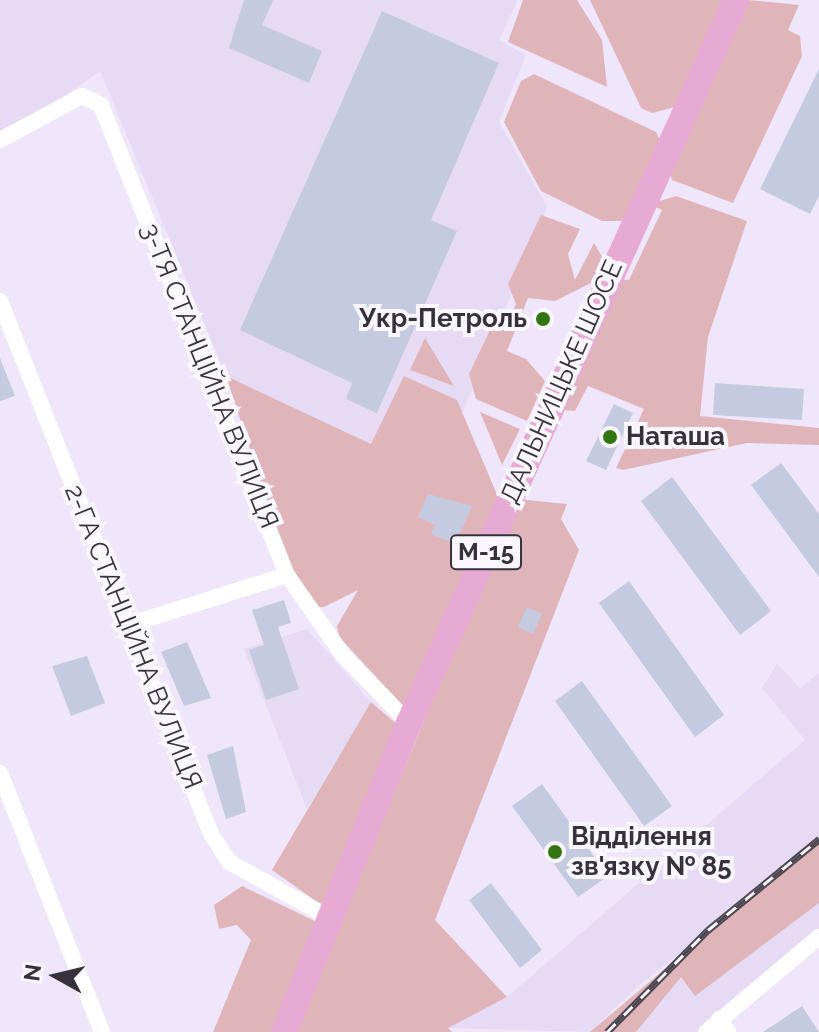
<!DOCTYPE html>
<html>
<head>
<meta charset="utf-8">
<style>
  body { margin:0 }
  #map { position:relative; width:819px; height:1032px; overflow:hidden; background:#efe6fb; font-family:Raleway,sans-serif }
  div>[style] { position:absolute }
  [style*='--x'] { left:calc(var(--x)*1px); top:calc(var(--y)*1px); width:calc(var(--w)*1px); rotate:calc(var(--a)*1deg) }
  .built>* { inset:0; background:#e6daf5 }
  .green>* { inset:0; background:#e0b5b9 }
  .building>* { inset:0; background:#c4cbe0 }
  .minor>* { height:16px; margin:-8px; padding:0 8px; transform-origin:8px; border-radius:8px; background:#fff }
  .primary>* { height:26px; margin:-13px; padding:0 13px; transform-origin:13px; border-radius:13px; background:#e6aad4 }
  .rail>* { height:7px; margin-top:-3.5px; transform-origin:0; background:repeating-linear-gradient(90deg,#f9f6fe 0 12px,#4b4650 0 24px); box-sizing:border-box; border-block:2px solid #4b4650 }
  .dots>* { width:22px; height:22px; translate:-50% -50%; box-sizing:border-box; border:4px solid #f9f6fe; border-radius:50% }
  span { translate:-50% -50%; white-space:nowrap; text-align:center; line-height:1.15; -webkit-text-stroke:8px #f9f6fe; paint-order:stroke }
  .shield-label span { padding:2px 6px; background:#f9f6fe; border:2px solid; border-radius:6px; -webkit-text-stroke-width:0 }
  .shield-label { font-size:24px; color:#36323b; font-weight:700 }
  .poi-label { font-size:26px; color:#36323b; font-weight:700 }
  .right { translate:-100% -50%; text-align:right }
  .left { translate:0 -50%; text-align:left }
  .street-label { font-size:26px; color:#36323b }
  .north { position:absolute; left:16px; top:936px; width:80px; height:80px; -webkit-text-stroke:6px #f9f6fe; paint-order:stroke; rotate:278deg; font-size:22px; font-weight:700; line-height:32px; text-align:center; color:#36323b }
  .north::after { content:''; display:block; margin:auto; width:28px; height:36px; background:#36323b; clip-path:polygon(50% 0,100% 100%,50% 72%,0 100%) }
</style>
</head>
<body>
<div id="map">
  <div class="built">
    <i style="clip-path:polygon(0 0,518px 0,499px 40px,526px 55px,499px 122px,547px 207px,437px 475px,226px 376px,100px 71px,0 141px)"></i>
    <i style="clip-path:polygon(307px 629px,371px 702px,307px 809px,244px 649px)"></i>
    <i style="clip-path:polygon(777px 664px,800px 688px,819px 673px,819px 845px,638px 986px,590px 1032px,447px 1028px,507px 997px,805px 740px,762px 688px)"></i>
    <i style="clip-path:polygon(819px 903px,819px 930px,697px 1032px,636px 1032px,681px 976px,696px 995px)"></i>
  </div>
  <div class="green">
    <i style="clip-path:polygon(523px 0,577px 0,602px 40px,607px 87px,508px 42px)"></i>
    <i style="clip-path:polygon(590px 0,724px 0,679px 106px,652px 113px,641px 108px)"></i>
    <i style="clip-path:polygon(748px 0,799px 5px,788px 30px,800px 36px,802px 56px,733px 203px,672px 180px,669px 167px)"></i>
    <i style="clip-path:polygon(534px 74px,656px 132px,661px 142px,627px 221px,602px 221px,541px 191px,504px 122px,521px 81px)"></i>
    <i style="clip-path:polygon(676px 196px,747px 221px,708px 337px,700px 416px,819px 428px,819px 445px,747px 443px,623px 470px,616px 468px,644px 409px,588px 386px,575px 411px,553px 409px,613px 279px,629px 280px,662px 210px,650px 204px)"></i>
    <i style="clip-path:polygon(541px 215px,580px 229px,568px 254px,575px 280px,594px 243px,606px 263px,597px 280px,555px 301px,528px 298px,507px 351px,526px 359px,545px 381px,527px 421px,476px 399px,469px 374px,490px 330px,504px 329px,516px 304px,508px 284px)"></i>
    <i style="clip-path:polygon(425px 338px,454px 386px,410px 370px)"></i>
    <i style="clip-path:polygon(226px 376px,371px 444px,404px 376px,457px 400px,498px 497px,407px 710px,339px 637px,337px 626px,358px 590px,324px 607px,302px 608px)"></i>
    <i style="clip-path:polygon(480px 412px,520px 429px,502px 465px)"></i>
    <i style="clip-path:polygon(516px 499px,567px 504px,561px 519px,579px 550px,435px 920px,507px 997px,448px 1028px,452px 1032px,295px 1032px)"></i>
    <i style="clip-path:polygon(371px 702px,399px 726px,327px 909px,272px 870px)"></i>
    <i style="clip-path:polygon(819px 839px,819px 903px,695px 996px,681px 977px,636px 1032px,590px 1032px)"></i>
    <i style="clip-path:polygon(242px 886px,319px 923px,276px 1032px,213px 1032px,251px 940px,237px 925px,219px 929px,214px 905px)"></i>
  </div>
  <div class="building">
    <i style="clip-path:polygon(244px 0,273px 0,262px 25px,322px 51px,309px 83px,229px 48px)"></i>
    <i style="clip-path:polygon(382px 11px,499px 63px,431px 220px,457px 231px,377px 413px,346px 399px,352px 383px,240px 330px)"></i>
    <i style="clip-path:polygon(819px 69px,819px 196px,810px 214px,760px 189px)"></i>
    <i style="clip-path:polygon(0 358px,15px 396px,0 401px)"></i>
    <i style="clip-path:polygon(715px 383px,804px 389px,802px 420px,713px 415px)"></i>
    <i style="clip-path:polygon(614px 404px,633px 413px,606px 470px,586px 461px)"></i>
    <i style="clip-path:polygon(781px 463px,819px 514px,819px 577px,751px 485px)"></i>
    <i style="clip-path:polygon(672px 477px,771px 611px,740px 635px,641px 501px)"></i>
    <i style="clip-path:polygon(428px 494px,472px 506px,455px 544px,431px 534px,435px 525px,418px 517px)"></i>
    <i style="clip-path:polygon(629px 581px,724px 715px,695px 737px,599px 603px)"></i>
    <i style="clip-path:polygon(284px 600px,291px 623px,278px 627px,299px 689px,266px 700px,249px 650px,264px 645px,252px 610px)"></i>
    <i style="clip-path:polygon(527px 607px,542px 614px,533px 634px,518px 627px)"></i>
    <i style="clip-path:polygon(187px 642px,211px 698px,184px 706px,161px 652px)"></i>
    <i style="clip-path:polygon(87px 656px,105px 703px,71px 716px,52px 666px)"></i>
    <i style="clip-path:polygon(582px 681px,672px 806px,644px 826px,555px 701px)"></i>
    <i style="clip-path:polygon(233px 746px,246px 812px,226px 819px,207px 755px)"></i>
    <i style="clip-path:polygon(542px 784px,608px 876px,578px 897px,512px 806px)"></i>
    <i style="clip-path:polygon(491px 883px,542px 950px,520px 968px,469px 900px)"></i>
    <i style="clip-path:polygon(802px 1006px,819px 1032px,763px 1032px)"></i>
  </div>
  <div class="minor">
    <i style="--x:0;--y:140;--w:93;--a:-28.2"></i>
    <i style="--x:82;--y:96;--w:21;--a:25"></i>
    <i style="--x:101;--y:105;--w:505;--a:68.41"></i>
    <i style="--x:287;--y:575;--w:98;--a:55"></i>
    <i style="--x:343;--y:655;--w:95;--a:45.9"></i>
    <i style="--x:0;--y:301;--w:573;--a:68.4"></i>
    <i style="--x:211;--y:834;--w:33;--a:57"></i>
    <i style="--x:229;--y:862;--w:115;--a:29"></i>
    <i style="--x:128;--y:625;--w:167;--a:-17.5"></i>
    <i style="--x:0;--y:773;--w:278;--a:68.5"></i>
    <i style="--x:719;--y:1019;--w:16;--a:55"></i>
    <i style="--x:706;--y:1032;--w:148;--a:-40.1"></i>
  </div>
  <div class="primary">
    <i style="--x:284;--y:1032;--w:333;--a:-68"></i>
    <i style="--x:409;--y:723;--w:794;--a:-65.66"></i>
  </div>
  <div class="rail">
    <i style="--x:607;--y:1032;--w:144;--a:-45.3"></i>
    <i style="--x:708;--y:930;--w:144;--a:-39.3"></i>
  </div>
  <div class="dots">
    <i style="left:543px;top:319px;background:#337511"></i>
    <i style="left:610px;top:437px;background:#337511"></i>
    <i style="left:555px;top:852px;background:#337511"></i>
  </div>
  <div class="shield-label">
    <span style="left:486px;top:552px">М-15</span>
  </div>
  <div class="poi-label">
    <span class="right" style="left:527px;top:319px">Укр-Петроль</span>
    <span class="left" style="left:626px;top:437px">Наташа</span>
    <span class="left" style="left:571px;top:852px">Відділення<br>зв'язку № 85</span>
  </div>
  <div class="street-label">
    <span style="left:209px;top:376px;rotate:68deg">3-ТЯ СТАНЦІЙНА ВУЛИЦЯ</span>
    <span style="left:562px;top:382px;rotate:-66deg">ДАЛЬНИЦЬКЕ ШОСЕ</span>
    <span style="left:133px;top:637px;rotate:68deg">2-ГА СТАНЦІЙНА ВУЛИЦЯ</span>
  </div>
  <div class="north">N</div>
</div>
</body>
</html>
